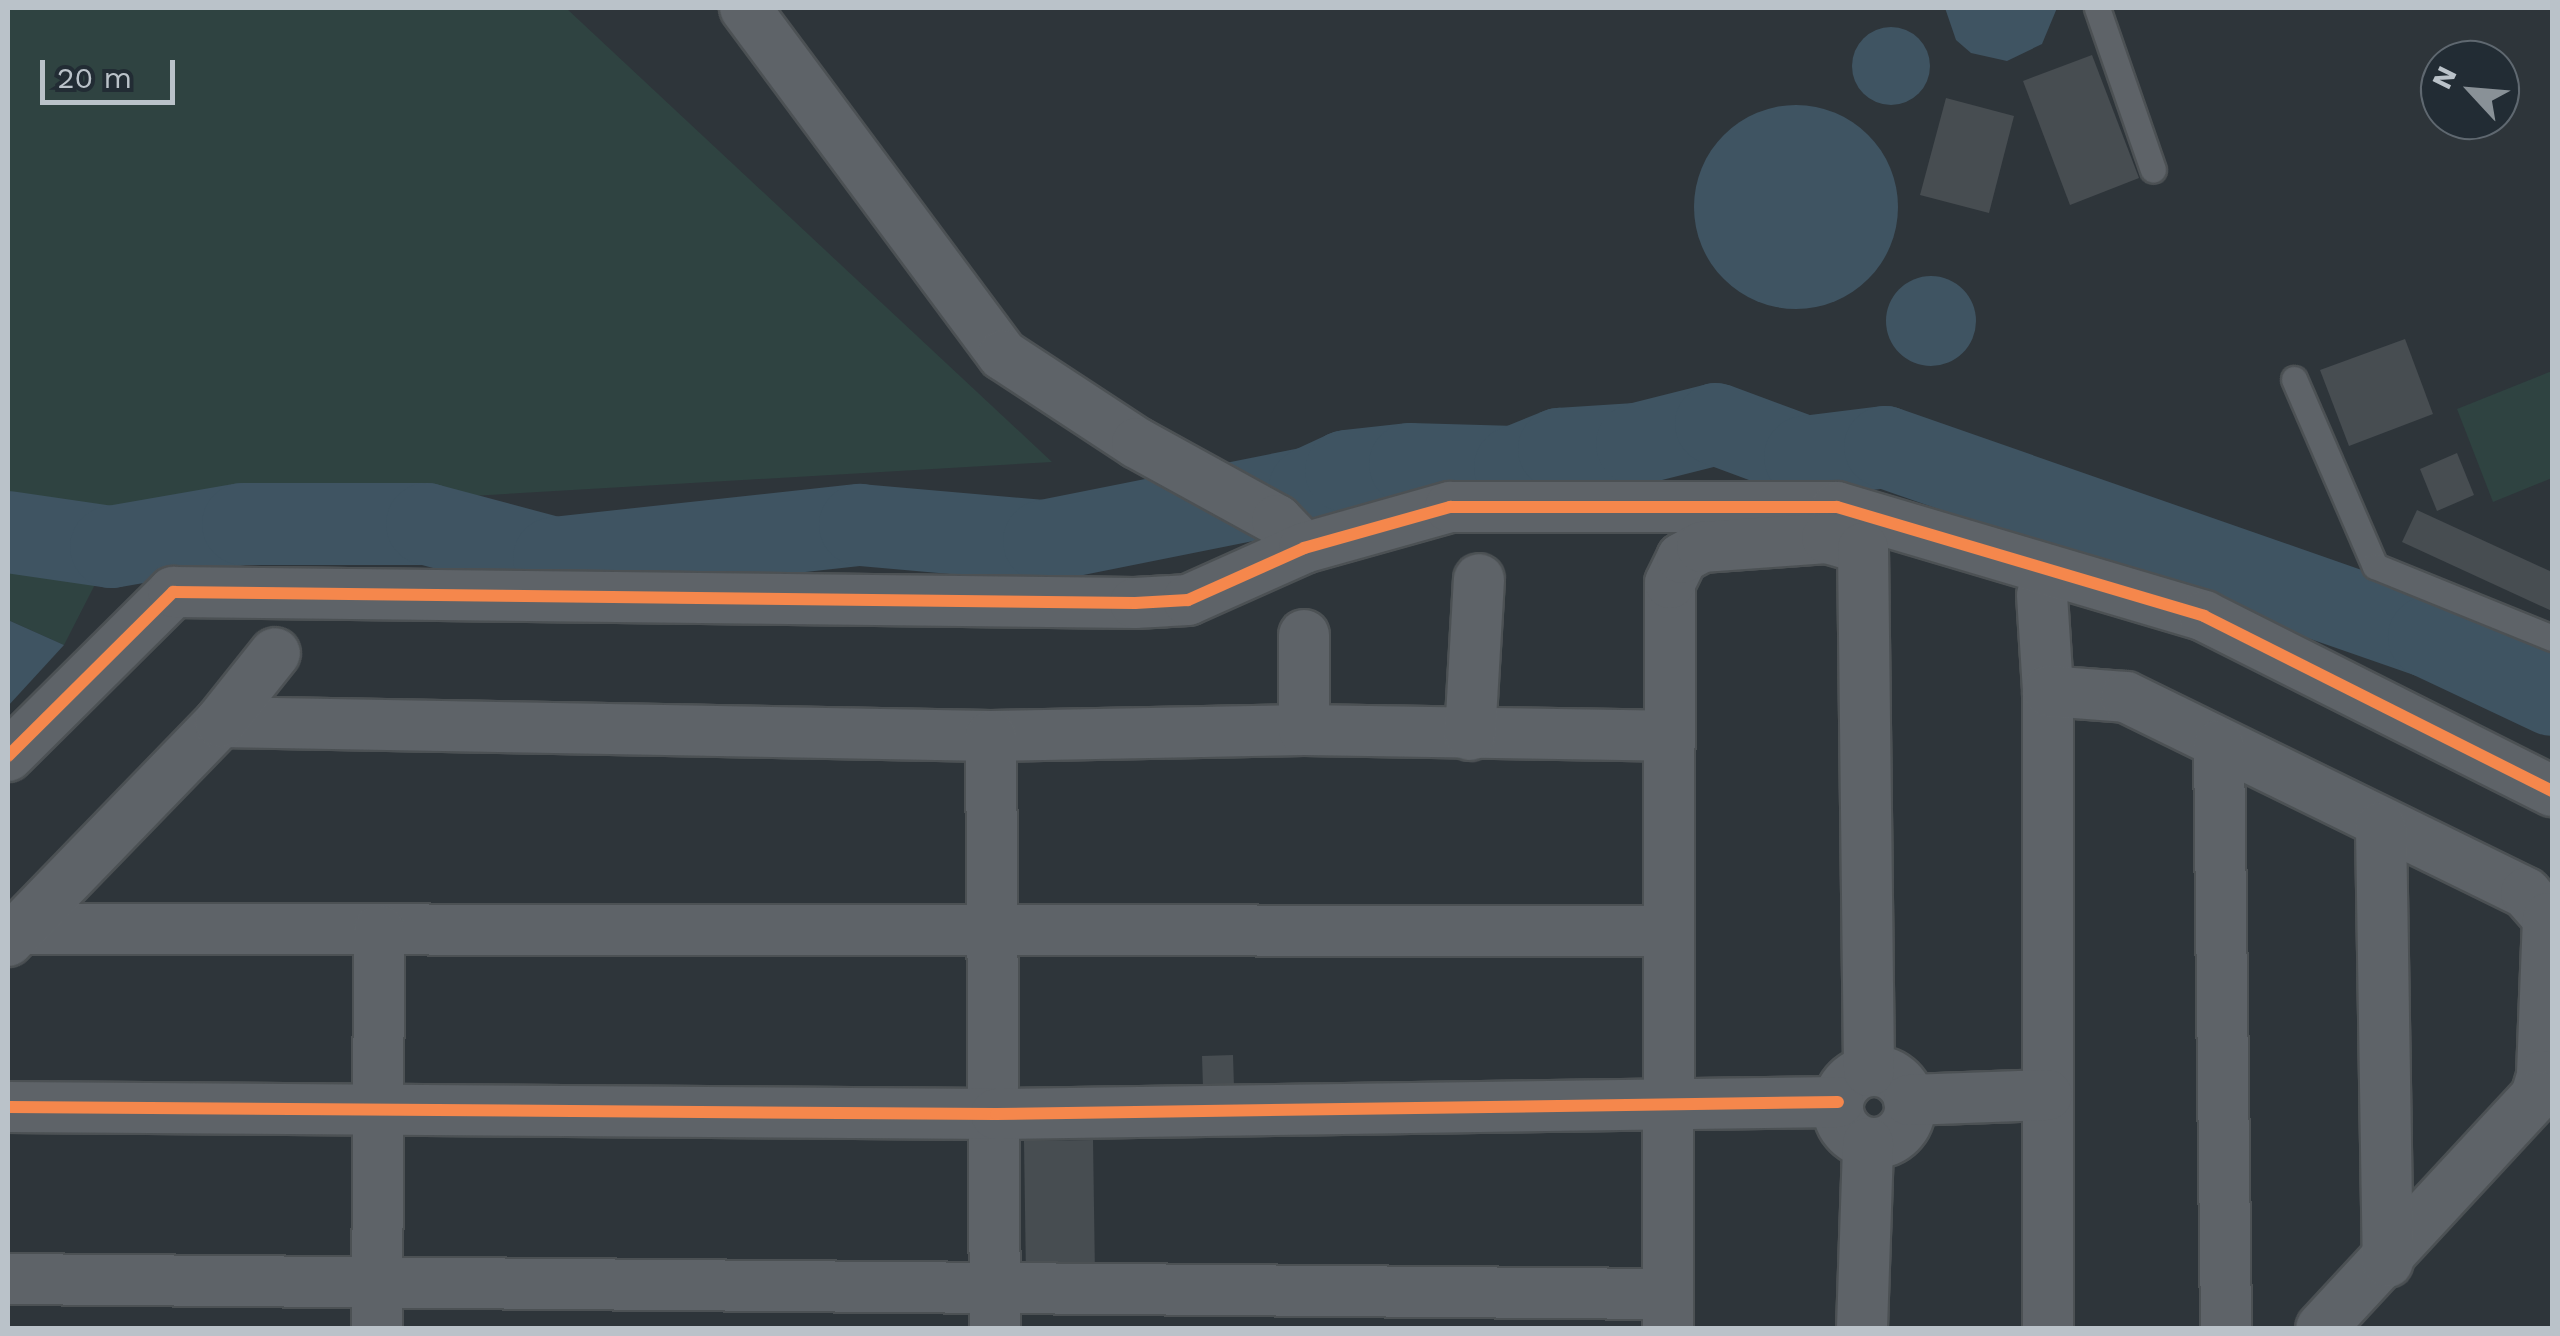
<!DOCTYPE html>
<html>
<head>
<meta charset="utf-8">
<style>
  body { margin:0 }
  #map { position:relative; width:2560px; height:1336px; overflow:hidden; background:#2e353a; font-family:"Work Sans",sans-serif }
  div>[style] { position:absolute }
  [style*='--x'] { left:calc(var(--x)*1px); top:calc(var(--y)*1px); width:calc(var(--w)*1px); rotate:calc(var(--a)*1deg) }
  .green>* { inset:0; background:#2f4341 }
  .water>* { inset:0; background:#3f5462 }
  .round { border-radius:50% }
  .river>* { height:82px; margin:-41px; padding:0 41px; transform-origin:41px; border-radius:41px; background:#3f5462 }
  .building>* { inset:0; background:#474d51 }
  .roads { filter:drop-shadow(2px 0 #4c5154) drop-shadow(-2px 0 #4c5154) drop-shadow(0 2px #4c5154) drop-shadow(0 -2px #4c5154) }
  .service>* { height:25px; margin:-12.5px; padding:0 12.5px; transform-origin:12.5px; border-radius:12.5px; background:#5e6368 }
  .minor>* { height:50px; margin:-25px; padding:0 25px; transform-origin:25px; border-radius:25px; background:#5e6368 }
  .minor>.ring { margin:-25px; padding:0; box-sizing:content-box; background:none; border:50px solid #5e6368; border-radius:50% }
  .cycleway>* { height:12px; margin:-6px; padding:0 6px; transform-origin:6px; border-radius:6px; background:#f5874c }
  span { translate:-50% -50%; white-space:nowrap; text-align:center; line-height:1.15; -webkit-text-stroke:10px #222c34; paint-order:stroke }
  .frame { position:absolute; inset:0; border:10px solid #bac2c9; pointer-events:none }
  .north { position:absolute; left:2420px; top:40px; width:100px; height:100px; box-sizing:border-box; background:#222c34; border:2px solid #5f6870; border-radius:50%; rotate:296deg; font-size:28px; font-weight:700; line-height:40px; text-align:center; color:#bac2c9 }
  .north::after { content:''; display:block; margin:auto; width:35px; height:45px; background:#899197; clip-path:polygon(50% 0,100% 100%,50% 72%,0 100%) }
  .scale { position:absolute; left:40px; top:60px; width:135px; height:45px; box-sizing:border-box; border:5px solid #bac2c9; border-top:0; padding-left:12px; font-size:30px; line-height:35px; white-space:nowrap; color:#bac2c9; -webkit-text-stroke:8px #222c34; paint-order:stroke }
</style>
</head>
<body>
<div id="map">
  <div class="green">
    <i style="clip-path:polygon(8px 8px,566px 8px,1052px 462px,130px 516px,64px 645px,8px 620px)"></i>
    <i style="clip-path:polygon(2552px 371px,2552px 478px,2493px 502px,2457px 409px)"></i>
  </div>
  <div class="water">
    <i style="clip-path:polygon(1945px 8px,2057px 8px,2042px 44px,2007px 61px,1971px 53px,1956px 40px)"></i>
    <i class="round" style="left:1852px;top:27px;width:78px;height:78px"></i>
    <i class="round" style="left:1694px;top:105px;width:204px;height:204px"></i>
    <i class="round" style="left:1886px;top:276px;width:90px;height:90px"></i>
    <i style="clip-path:polygon(8px 620px,64px 645px,8px 706px)"></i>
  </div>
  <div class="river">
    <i style="--x:8;--y:532;--w:104;--a:8.3"></i>
    <i style="--x:111;--y:547;--w:134;--a:-9.9"></i>
    <i style="--x:243;--y:524;--w:184;--a:0"></i>
    <i style="--x:427;--y:524;--w:131;--a:15"></i>
    <i style="--x:554;--y:558;--w:308;--a:-6.2"></i>
    <i style="--x:860;--y:525;--w:185;--a:5"></i>
    <i style="--x:1044;--y:541;--w:271;--a:-11.3"></i>
    <i style="--x:1310;--y:488;--w:40;--a:-25"></i>
    <i style="--x:1346;--y:471;--w:64;--a:-6.2"></i>
    <i style="--x:1410;--y:464;--w:105;--a:1.6"></i>
    <i style="--x:1515;--y:467;--w:48;--a:-22.2"></i>
    <i style="--x:1559;--y:449;--w:78;--a:-3.7"></i>
    <i style="--x:1637;--y:444;--w:81;--a:-14.2"></i>
    <i style="--x:1716;--y:424;--w:95;--a:20.3"></i>
    <i style="--x:1805;--y:457;--w:81;--a:-7.1"></i>
    <i style="--x:1885;--y:447;--w:576;--a:19.25"></i>
    <i style="--x:2429;--y:637;--w:136;--a:25.2"></i>
  </div>
  <div class="building">
    <i style="clip-path:polygon(2092px 55px,2139px 178px,2070px 205px,2023px 81px)"></i>
    <i style="clip-path:polygon(1946px 98px,2014px 116px,1989px 213px,1920px 195px)"></i>
    <i style="clip-path:polygon(2405px 339px,2433px 414px,2349px 446px,2320px 370px)"></i>
    <i style="clip-path:polygon(2457px 453px,2474px 495px,2437px 511px,2420px 469px)"></i>
    <i style="clip-path:polygon(2417px 510px,2552px 572px,2552px 611px,2402px 542px)"></i>
    <i style="clip-path:polygon(1233px 1055px,1234px 1088px,1203px 1088px,1202px 1056px)"></i>
    <i style="clip-path:polygon(1093px 1140px,1095px 1276px,1026px 1277px,1024px 1141px)"></i>
  </div>
  <div class="roads">
    <div class="service">
      <i style="--x:2097;--y:8;--w:171;--a:70.9"></i>
      <i style="--x:2294;--y:379;--w:204;--a:66.6"></i>
      <i style="--x:2375;--y:566;--w:191;--a:22.1"></i>
    </div>
    <div class="minor">
      <i style="--x:745;--y:8;--w:432;--a:53.4"></i>
      <i style="--x:1003;--y:355;--w:160;--a:33.3"></i>
      <i style="--x:1137;--y:443;--w:160;--a:28.8"></i>
      <i style="--x:1277;--y:520;--w:39;--a:46"></i>
      <i style="--x:2042;--y:595;--w:96;--a:86.4"></i>
      <i style="--x:2048;--y:691;--w:637;--a:90"></i>
      <i style="--x:2048;--y:691;--w:78;--a:4.4"></i>
      <i style="--x:2126;--y:697;--w:445;--a:26.1"></i>
      <i style="--x:2526;--y:893;--w:33;--a:49"></i>
      <i style="--x:2548;--y:918;--w:158;--a:92.2"></i>
      <i style="--x:2542;--y:1076;--w:21;--a:107"></i>
      <i style="--x:2536;--y:1096;--w:316;--a:132.8"></i>
      <i style="--x:220;--y:722;--w:771;--a:1.04"></i>
      <i style="--x:991;--y:736;--w:313;--a:-1.1"></i>
      <i style="--x:1304;--y:730;--w:365;--a:0.9"></i>
      <i style="--x:1304;--y:730;--w:95;--a:-90"></i>
      <i style="--x:1470;--y:735;--w:156;--a:-86.7"></i>
      <i style="--x:991;--y:736;--w:592;--a:89.61"></i>
      <i style="--x:2219;--y:745;--w:583;--a:89.31"></i>
      <i style="--x:8;--y:756;--w:233;--a:-44.8"></i>
      <i style="--x:173;--y:592;--w:962;--a:0.66"></i>
      <i style="--x:1135;--y:603;--w:53;--a:-3.2"></i>
      <i style="--x:1188;--y:600;--w:127;--a:-24.1"></i>
      <i style="--x:1304;--y:548;--w:152;--a:-15.7"></i>
      <i style="--x:1450;--y:507;--w:387;--a:0"></i>
      <i style="--x:1837;--y:507;--w:383;--a:16.5"></i>
      <i style="--x:2204;--y:616;--w:390;--a:26.7"></i>
      <i style="--x:2381;--y:827;--w:435;--a:89.1"></i>
      <i style="--x:19;--y:929;--w:1647;--a:0.07"></i>
      <i style="--x:8;--y:941;--w:305;--a:-45.9"></i>
      <i style="--x:220;--y:722;--w:88;--a:-51.4"></i>
      <i class="ring" style="left:1838px;top:1071px;width:22px;height:22px"></i>
      <i style="--x:1909;--y:1100;--w:138;--a:-2.1"></i>
      <i style="--x:8;--y:1107;--w:988;--a:0.41"></i>
      <i style="--x:996;--y:1114;--w:842;--a:-0.82"></i>
      <i style="--x:8;--y:1279;--w:1660;--a:0.52"></i>
      <i style="--x:377;--y:1328;--w:398;--a:-89.7"></i>
      <i style="--x:1668;--y:1328;--w:745;--a:-89.85"></i>
      <i style="--x:1670;--y:583;--w:28;--a:-64"></i>
      <i style="--x:1682;--y:558;--w:23;--a:-29"></i>
      <i style="--x:1702;--y:547;--w:125;--a:-4.1"></i>
      <i style="--x:1827;--y:538;--w:37;--a:16"></i>
      <i style="--x:1863;--y:548;--w:523;--a:89.34"></i>
      <i style="--x:1862;--y:1328;--w:185;--a:-88.1"></i>
    </div>
  </div>
  <div class="cycleway">
    <i style="--x:8;--y:756;--w:233;--a:-44.8"></i>
    <i style="--x:173;--y:592;--w:962;--a:0.66"></i>
    <i style="--x:1135;--y:603;--w:53;--a:-3.2"></i>
    <i style="--x:1188;--y:600;--w:127;--a:-24.1"></i>
    <i style="--x:1304;--y:548;--w:152;--a:-15.7"></i>
    <i style="--x:1450;--y:507;--w:387;--a:0"></i>
    <i style="--x:1837;--y:507;--w:383;--a:16.5"></i>
    <i style="--x:2204;--y:616;--w:390;--a:26.7"></i>
    <i style="--x:8;--y:1107;--w:988;--a:0.41"></i>
    <i style="--x:996;--y:1114;--w:842;--a:-0.82"></i>
  </div>
  <div class="frame"></div>
  <div class="north">N</div>
  <div class="scale">20 m</div>
</div>
</body>
</html>
